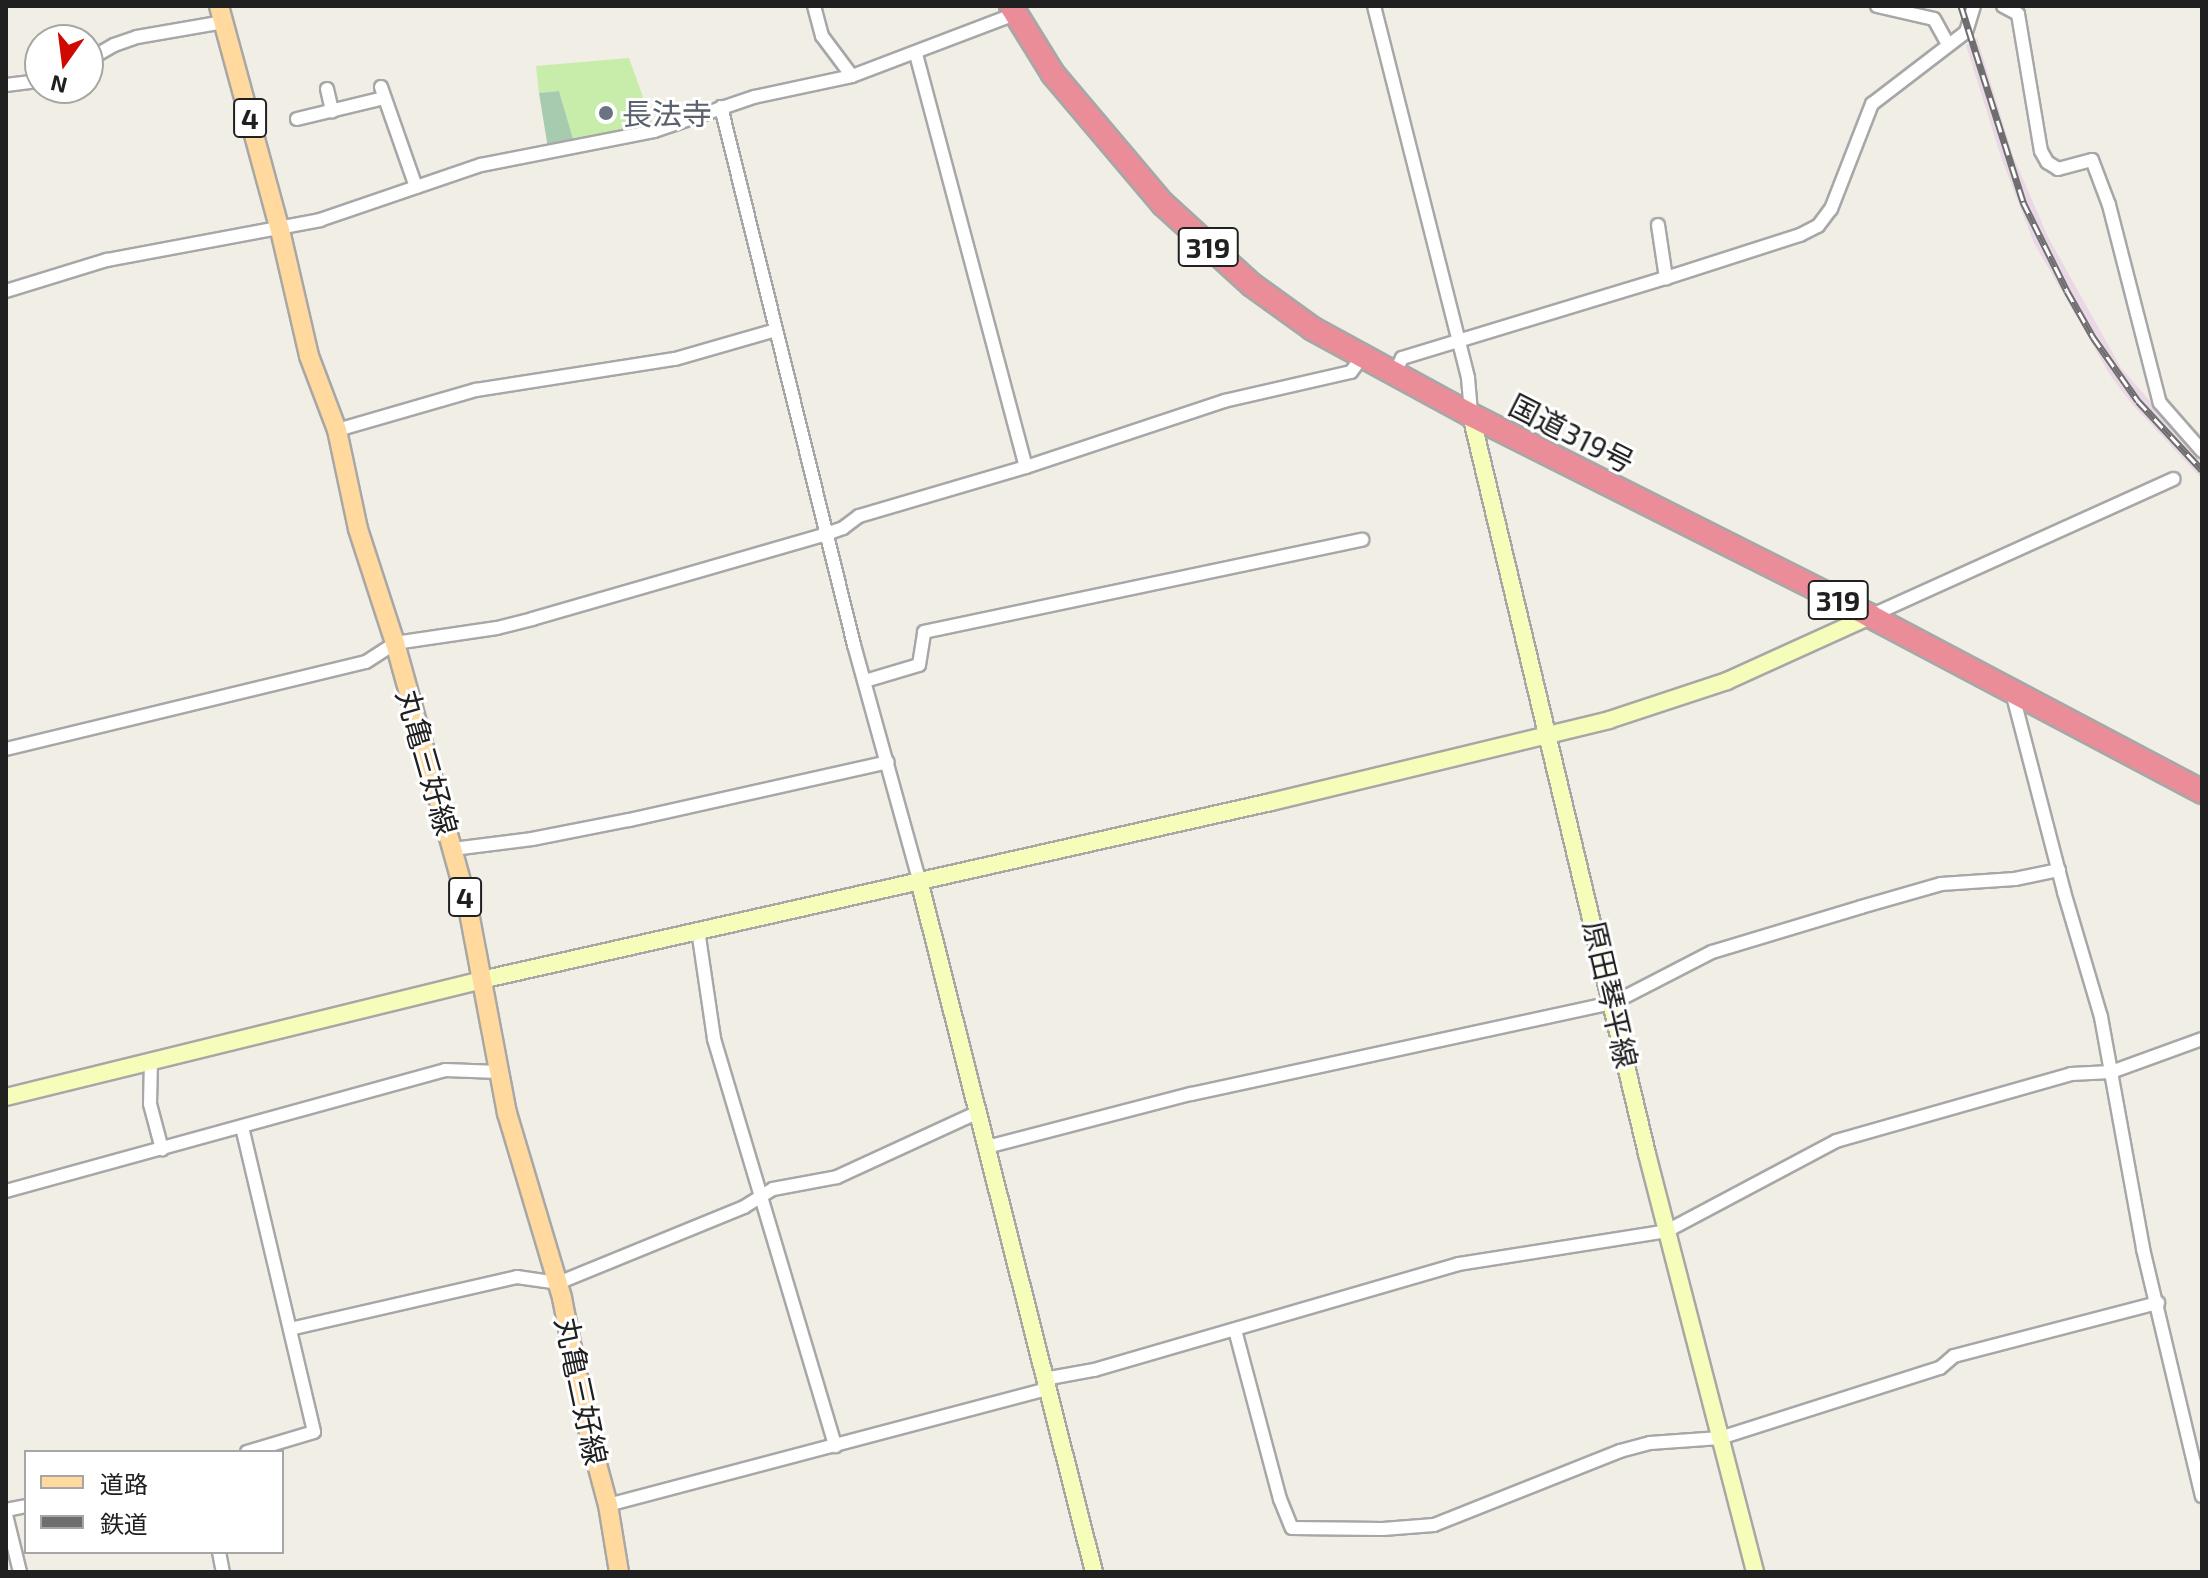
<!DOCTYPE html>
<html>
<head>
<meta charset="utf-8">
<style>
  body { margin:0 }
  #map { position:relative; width:2208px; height:1578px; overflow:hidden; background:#f1eee6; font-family:"Exo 2","Noto Sans JP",sans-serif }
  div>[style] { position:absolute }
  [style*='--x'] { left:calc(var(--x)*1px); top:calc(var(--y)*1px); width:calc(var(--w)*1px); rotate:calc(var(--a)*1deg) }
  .industrial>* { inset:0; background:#ead8e6 }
  .grass>* { inset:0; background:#c8edab }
  .cemetery>* { inset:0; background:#a7cbae }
  .roads { filter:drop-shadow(2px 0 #a7a7a7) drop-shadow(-2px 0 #a7a7a7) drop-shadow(0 2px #a7a7a7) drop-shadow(0 -2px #a7a7a7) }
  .street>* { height:12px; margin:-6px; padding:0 6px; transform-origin:6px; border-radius:6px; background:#fff }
  .secondary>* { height:16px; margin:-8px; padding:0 8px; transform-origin:8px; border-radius:8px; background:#f6fcb9 }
  .primary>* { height:18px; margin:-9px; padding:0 9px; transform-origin:9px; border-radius:9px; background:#ffd99d }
  .highway>* { height:22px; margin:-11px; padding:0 11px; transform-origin:11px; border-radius:11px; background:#eb8c99 }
  .rail>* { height:7px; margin-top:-3.5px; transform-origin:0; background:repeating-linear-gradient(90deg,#fff 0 12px,#6e6e6e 0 24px); box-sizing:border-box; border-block:2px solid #6e6e6e }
  .dots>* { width:22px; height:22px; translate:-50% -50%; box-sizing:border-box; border:4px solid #fff; border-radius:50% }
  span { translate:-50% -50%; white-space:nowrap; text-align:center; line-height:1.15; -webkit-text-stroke:6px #fff; paint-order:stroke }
  .shield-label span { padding:2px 6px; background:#fff; border:2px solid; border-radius:6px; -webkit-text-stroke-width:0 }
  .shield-label { font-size:28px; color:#202020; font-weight:700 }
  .worship-label { font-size:30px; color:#5b616d }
  .left { translate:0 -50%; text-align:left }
  .street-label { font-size:30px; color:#202020 }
  .frame { position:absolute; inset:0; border:8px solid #202020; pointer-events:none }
  .legend { position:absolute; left:24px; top:1450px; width:260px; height:104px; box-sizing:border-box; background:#fff; border:2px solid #a6a6a6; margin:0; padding:10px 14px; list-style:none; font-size:24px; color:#202020 }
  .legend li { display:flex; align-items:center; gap:16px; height:40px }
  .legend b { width:40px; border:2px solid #a6a6a6 }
  .north { position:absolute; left:24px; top:24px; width:80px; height:80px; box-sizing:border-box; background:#fff; border:2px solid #a6a6a6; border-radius:50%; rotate:194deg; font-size:22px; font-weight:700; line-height:32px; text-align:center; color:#202020 }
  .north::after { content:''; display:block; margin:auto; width:28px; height:36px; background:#d00900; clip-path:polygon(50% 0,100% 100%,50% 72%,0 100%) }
</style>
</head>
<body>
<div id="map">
  <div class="industrial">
    <i style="clip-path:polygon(1977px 38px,2013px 156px,2048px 237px,2121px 368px,2202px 460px,2202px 479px,2132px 404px,2110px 375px,2034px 243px,2002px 160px,1966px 45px)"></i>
  </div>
  <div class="grass">
    <i style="clip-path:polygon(629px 58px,653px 125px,574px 142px,559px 91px,539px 93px,536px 66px)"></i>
  </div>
  <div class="cemetery">
    <i style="clip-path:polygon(559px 91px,574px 142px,548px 148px,539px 93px)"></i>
  </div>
  <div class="roads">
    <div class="street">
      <i style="--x:814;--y:6;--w:31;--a:75"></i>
      <i style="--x:822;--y:36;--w:50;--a:53.1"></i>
      <i style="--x:1374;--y:6;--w:384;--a:75.8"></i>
      <i style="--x:1468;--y:378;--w:37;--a:85"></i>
      <i style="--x:1877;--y:6;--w:58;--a:12.8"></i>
      <i style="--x:1934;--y:19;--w:29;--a:61"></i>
      <i style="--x:2003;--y:6;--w:17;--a:28"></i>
      <i style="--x:2018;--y:14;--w:139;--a:80.5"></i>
      <i style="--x:2041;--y:151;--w:13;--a:61"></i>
      <i style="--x:2047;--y:162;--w:13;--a:32"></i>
      <i style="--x:2058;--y:169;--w:35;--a:-15"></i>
      <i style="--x:2092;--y:160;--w:48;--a:69.3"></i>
      <i style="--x:2109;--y:205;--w:204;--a:75.6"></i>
      <i style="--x:2160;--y:403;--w:64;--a:48.8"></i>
      <i style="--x:916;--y:54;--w:427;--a:75.1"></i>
      <i style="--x:88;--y:60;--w:30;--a:-30"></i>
      <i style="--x:114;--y:45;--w:24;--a:-19"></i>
      <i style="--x:137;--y:37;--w:88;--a:-9.8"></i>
      <i style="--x:6;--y:85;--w:34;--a:-7"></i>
      <i style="--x:381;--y:87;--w:106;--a:70.7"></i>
      <i style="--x:327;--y:89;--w:23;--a:77"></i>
      <i style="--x:721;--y:107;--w:554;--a:76.11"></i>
      <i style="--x:854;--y:645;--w:244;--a:74.5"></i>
      <i style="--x:297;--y:119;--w:89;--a:-13.6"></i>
      <i style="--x:1658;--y:225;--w:54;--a:81.4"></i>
      <i style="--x:6;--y:291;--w:106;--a:-17.1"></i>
      <i style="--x:107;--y:260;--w:217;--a:-10.6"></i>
      <i style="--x:320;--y:220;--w:170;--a:-18.9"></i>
      <i style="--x:481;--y:165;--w:176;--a:-11.1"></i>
      <i style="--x:654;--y:131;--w:106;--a:-18.8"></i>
      <i style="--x:754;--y:97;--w:100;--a:-12.1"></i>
      <i style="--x:852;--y:76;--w:174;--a:-20.8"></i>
      <i style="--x:1394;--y:374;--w:18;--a:-63"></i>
      <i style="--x:1402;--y:358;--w:276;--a:-16.9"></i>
      <i style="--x:1666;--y:278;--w:141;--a:-17.8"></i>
      <i style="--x:1800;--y:235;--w:20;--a:-27"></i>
      <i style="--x:1818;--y:226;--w:21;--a:-53"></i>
      <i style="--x:1831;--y:209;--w:113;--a:-68.7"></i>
      <i style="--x:1872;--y:104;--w:118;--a:-37.5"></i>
      <i style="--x:1966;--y:32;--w:27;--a:-73"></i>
      <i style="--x:337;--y:430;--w:145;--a:-16.1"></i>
      <i style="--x:476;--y:390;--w:201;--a:-8.9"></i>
      <i style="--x:675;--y:359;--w:105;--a:-16"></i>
      <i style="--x:1870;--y:616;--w:333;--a:-24.3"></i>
      <i style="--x:865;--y:681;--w:56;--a:-16.5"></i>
      <i style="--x:919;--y:665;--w:33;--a:-81"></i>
      <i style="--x:924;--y:632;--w:448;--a:-11.9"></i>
      <i style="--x:2012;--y:692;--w:207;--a:75.4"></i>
      <i style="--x:2064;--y:892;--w:130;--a:73.5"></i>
      <i style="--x:2101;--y:1017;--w:236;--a:79.7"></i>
      <i style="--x:2143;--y:1249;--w:254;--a:76.6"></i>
      <i style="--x:6;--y:749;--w:370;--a:-13.6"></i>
      <i style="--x:366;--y:662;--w:35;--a:-33"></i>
      <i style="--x:395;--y:643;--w:103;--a:-8.4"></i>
      <i style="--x:497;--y:628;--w:36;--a:-14"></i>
      <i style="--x:532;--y:619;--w:306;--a:-16.1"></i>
      <i style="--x:826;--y:534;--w:18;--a:-19"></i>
      <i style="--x:843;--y:528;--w:20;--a:-37"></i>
      <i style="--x:859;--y:516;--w:174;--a:-16.4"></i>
      <i style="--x:1026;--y:467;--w:209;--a:-18.4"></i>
      <i style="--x:1224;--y:401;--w:130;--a:-12.9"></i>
      <i style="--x:1351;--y:372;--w:19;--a:-54"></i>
      <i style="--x:453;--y:849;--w:80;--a:-7.2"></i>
      <i style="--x:532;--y:839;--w:99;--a:-11.1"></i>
      <i style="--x:629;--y:820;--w:265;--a:-12.6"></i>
      <i style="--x:698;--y:930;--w:110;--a:81.6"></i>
      <i style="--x:714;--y:1039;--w:425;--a:73.4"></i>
      <i style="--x:151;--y:1060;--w:44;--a:91.3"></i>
      <i style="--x:150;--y:1104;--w:47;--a:75.1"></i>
      <i style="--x:242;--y:1127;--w:313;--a:76.7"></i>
      <i style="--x:314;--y:1432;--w:70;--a:163.4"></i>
      <i style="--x:987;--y:1147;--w:211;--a:-14.6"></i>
      <i style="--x:1191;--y:1094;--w:432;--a:-12.2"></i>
      <i style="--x:1613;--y:1003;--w:111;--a:-27.3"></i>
      <i style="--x:1712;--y:952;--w:156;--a:-16.8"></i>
      <i style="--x:1861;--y:907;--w:83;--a:-16"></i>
      <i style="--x:1941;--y:884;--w:74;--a:-3.9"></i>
      <i style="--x:2015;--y:879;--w:45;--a:-11.6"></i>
      <i style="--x:6;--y:1191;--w:455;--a:-15.4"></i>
      <i style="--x:445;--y:1070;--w:54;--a:2.1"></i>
      <i style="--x:290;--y:1329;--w:233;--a:-12.9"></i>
      <i style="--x:517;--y:1277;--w:41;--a:8.3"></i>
      <i style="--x:558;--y:1283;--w:201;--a:-22.2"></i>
      <i style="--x:744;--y:1207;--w:34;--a:-32"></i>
      <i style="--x:773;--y:1189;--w:65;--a:-10.6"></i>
      <i style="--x:837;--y:1177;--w:155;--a:-24.7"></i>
      <i style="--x:1235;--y:1330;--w:175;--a:75.1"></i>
      <i style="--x:1280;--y:1499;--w:31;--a:68"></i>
      <i style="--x:1292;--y:1528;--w:91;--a:0.6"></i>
      <i style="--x:1383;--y:1529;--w:51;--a:-4.5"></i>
      <i style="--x:1434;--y:1525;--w:200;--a:-21.7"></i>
      <i style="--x:1620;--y:1451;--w:31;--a:-15"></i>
      <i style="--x:1650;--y:1443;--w:70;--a:-4.1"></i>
      <i style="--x:1720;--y:1438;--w:231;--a:-17.7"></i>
      <i style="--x:1940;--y:1368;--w:18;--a:-41"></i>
      <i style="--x:1954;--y:1356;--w:211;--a:-14.6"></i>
      <i style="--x:1044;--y:1379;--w:51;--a:-10.2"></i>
      <i style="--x:1094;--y:1370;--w:380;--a:-16.2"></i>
      <i style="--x:1459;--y:1264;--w:211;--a:-9"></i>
      <i style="--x:1667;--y:1231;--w:191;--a:-28"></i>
      <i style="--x:1836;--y:1141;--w:244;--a:-15.9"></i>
      <i style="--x:2071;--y:1074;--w:40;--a:-2.9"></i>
      <i style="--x:2111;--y:1072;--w:97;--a:-19.9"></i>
      <i style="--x:608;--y:1505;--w:454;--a:-14.8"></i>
      <i style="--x:6;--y:1510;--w:20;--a:-11"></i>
      <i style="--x:6;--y:1515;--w:59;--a:76.2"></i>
      <i style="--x:219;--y:1552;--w:20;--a:79"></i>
    </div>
    <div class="secondary">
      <i style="--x:1471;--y:415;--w:760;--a:76.6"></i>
      <i style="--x:1647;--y:1154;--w:432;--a:75.5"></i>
      <i style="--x:919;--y:880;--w:714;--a:75.81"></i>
      <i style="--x:6;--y:1097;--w:489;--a:-13.8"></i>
      <i style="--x:481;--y:980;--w:810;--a:-12.7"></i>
      <i style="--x:1271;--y:802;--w:348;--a:-13.6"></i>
      <i style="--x:1609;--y:720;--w:124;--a:-18.3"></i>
      <i style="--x:1727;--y:681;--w:157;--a:-24.4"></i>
    </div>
    <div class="primary">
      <i style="--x:219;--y:6;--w:232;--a:74.8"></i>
      <i style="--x:280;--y:230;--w:129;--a:77"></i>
      <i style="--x:309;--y:356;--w:79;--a:69.3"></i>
      <i style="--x:337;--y:430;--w:101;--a:78"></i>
      <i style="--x:358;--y:529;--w:120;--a:72"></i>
      <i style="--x:395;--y:643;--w:274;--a:74.5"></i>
      <i style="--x:468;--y:907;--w:210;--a:79.3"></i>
      <i style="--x:507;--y:1113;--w:193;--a:73.4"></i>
      <i style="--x:562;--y:1298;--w:143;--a:78.7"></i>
      <i style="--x:590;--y:1438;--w:69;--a:75"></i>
      <i style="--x:608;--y:1505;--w:68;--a:80.7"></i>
    </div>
    <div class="highway">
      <i style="--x:1011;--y:6;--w:80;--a:58.3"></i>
      <i style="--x:1053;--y:74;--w:170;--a:49.8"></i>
      <i style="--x:1163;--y:204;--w:120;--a:42.3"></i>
      <i style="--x:1252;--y:285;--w:75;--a:35.8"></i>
      <i style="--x:1313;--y:329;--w:180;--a:28.6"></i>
      <i style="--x:1471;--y:415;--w:447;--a:26.7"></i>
      <i style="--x:1870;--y:616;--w:376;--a:27.9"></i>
    </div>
  </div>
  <div class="rail">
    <i style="--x:1961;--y:6;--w:206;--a:72.4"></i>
    <i style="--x:2023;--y:202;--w:99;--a:63.7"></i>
    <i style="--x:2067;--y:291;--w:53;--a:60.5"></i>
    <i style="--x:2093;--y:337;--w:78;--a:54.9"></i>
    <i style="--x:2138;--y:401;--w:94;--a:47.2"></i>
  </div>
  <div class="dots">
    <i style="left:606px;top:113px;background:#6b7280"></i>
  </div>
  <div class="shield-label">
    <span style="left:250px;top:118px">4</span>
    <span style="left:1208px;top:247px">319</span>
    <span style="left:1838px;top:600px">319</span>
    <span style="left:465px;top:897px">4</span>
  </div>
  <div class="worship-label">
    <span class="left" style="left:622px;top:113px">長法寺</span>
  </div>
  <div class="street-label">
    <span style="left:1572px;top:433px;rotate:27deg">国道319号</span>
    <span style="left:428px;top:762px;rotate:74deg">丸亀三好線</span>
    <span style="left:1611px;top:994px;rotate:77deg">原田琴平線</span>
    <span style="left:582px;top:1391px;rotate:78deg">丸亀三好線</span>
  </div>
  <div class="frame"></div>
  <ul class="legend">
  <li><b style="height:10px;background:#ffd99d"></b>道路</li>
  <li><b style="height:10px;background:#6e6e6e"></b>鉄道</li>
  </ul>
  <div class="north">N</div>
</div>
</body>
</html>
